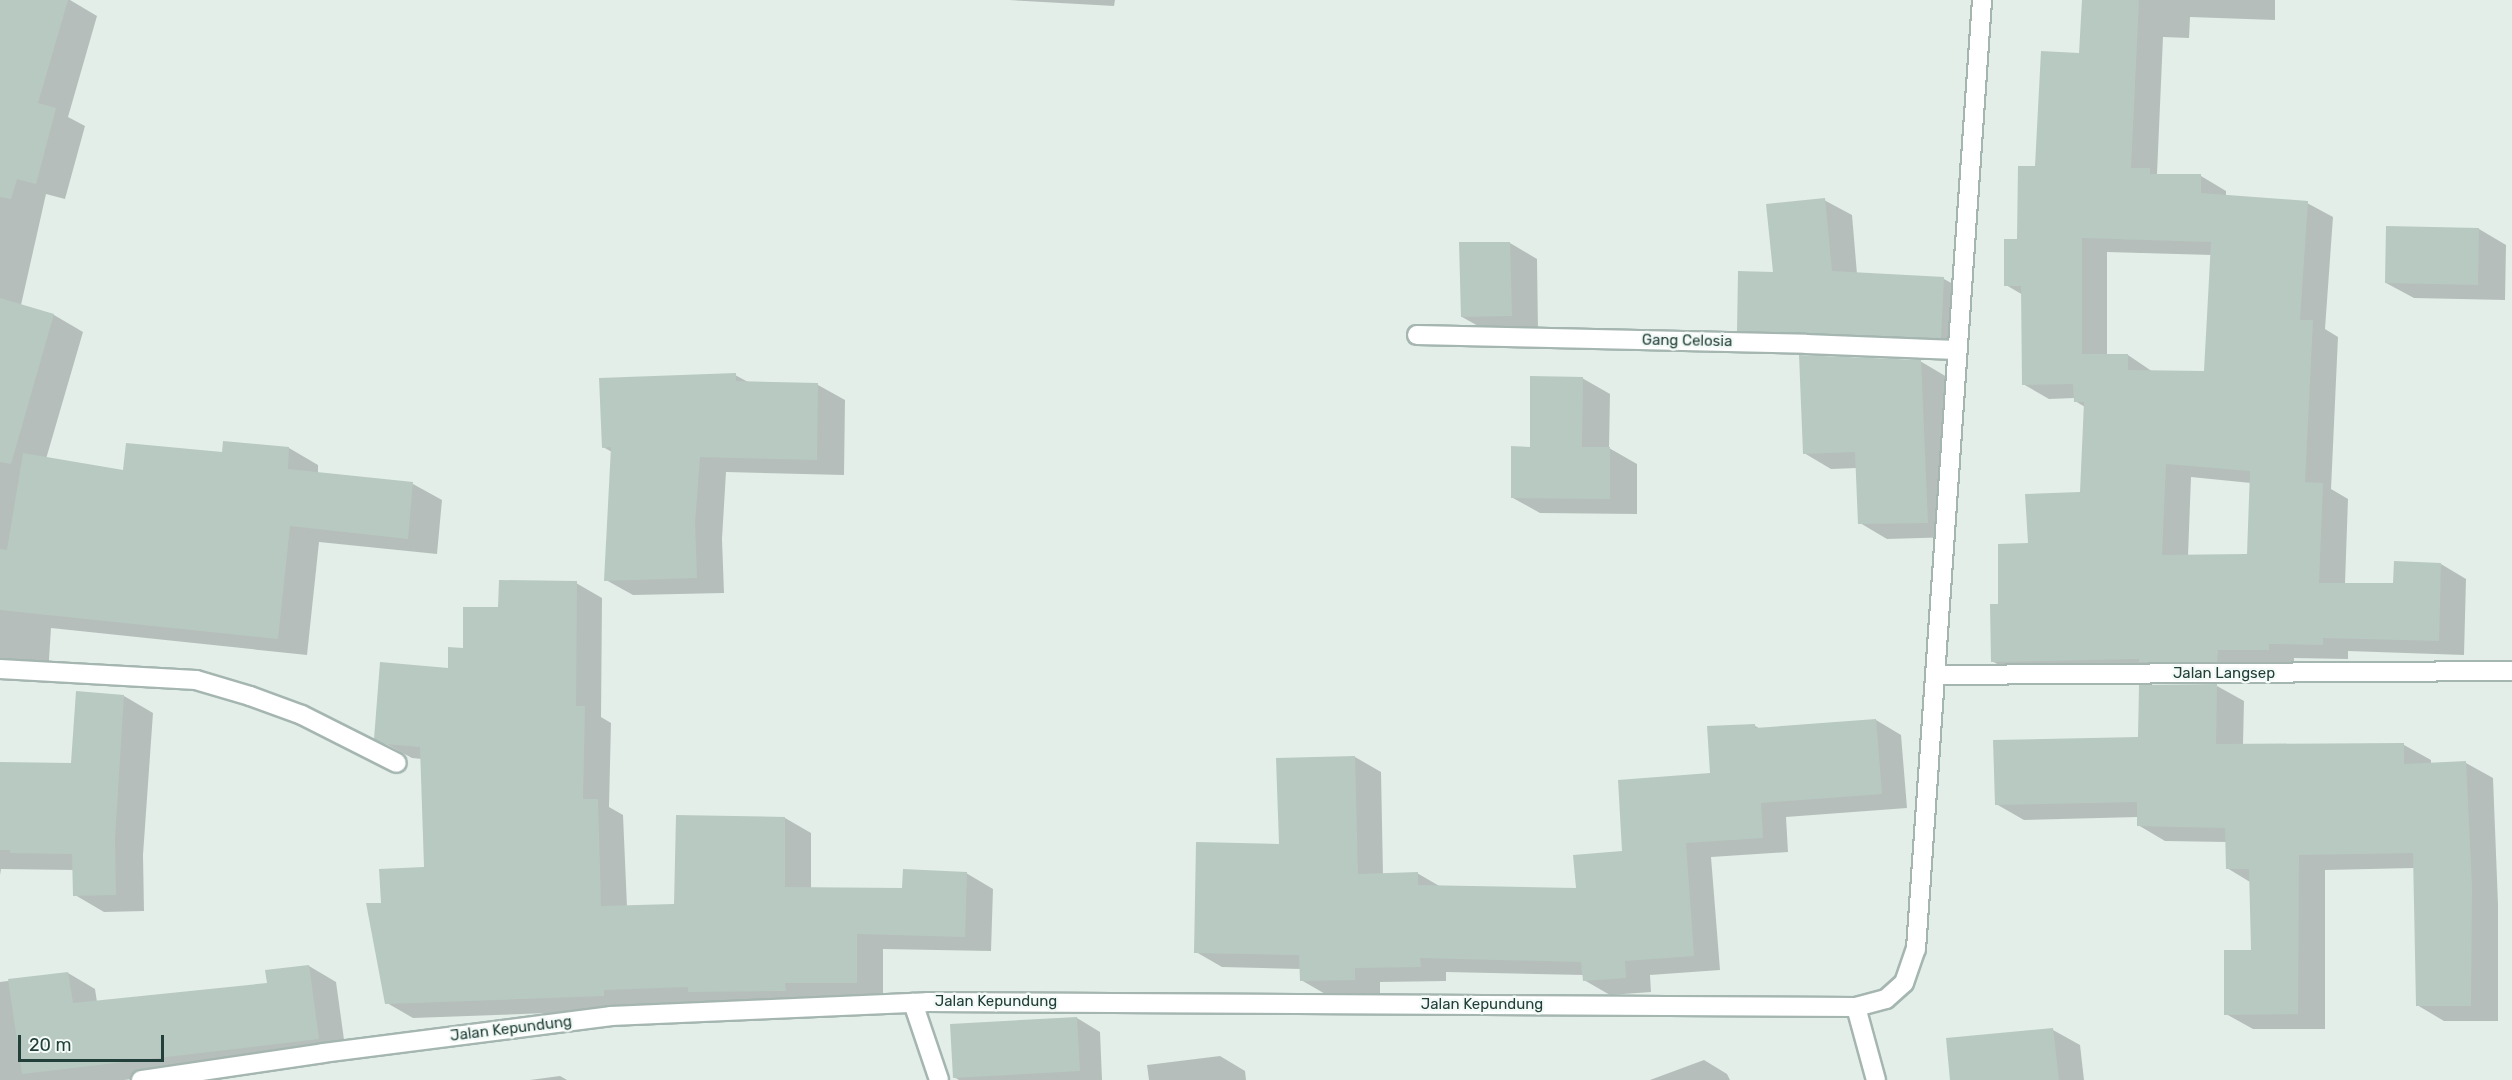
<!DOCTYPE html>
<html>
<head>
<meta charset="utf-8">
<style>
  body { margin:0 }
  #map { position:relative; width:2512px; height:1080px; overflow:hidden; background:#e3eee9; font-family:Rubik,sans-serif }
  div>[style] { position:absolute }
  [style*='--x'] { left:calc(var(--x)*1px); top:calc(var(--y)*1px); width:calc(var(--w)*1px); rotate:calc(var(--a)*1deg) }
  .shadow>* { inset:0; background:#0003 }
  .building>* { inset:0; background:#b8c9c2 }
  .roads { filter:drop-shadow(2px 0 #a5b6b1) drop-shadow(-2px 0 #a5b6b1) drop-shadow(0 2px #a5b6b1) drop-shadow(0 -2px #a5b6b1) }
  .street>* { height:18px; margin:-9px; padding:0 9px; transform-origin:9px; border-radius:9px; background:#fff }
  span { translate:-50% -50%; white-space:nowrap; text-align:center; line-height:1.15; -webkit-text-stroke:5px #f4faf7; paint-order:stroke }
  .street-label { font-size:15px; color:#224039 }
  .scale { position:absolute; left:18px; top:1035px; width:146px; height:27px; box-sizing:border-box; border:3px solid #224039; border-top:0; padding-left:8px; font-size:18px; line-height:21px; white-space:nowrap; color:#224039; -webkit-text-stroke:4px #f4faf7; paint-order:stroke }
</style>
</head>
<body>
<div id="map">
  <div class="shadow">
    <i style="clip-path:polygon(0 0,70px 0,97px 16px,68px 117px,85px 126px,65px 199px,46px 194px,21px 305px,54px 315px,83px 332px,46px 459px,124px 472px,224px 454px,224px 443px,289px 448px,318px 465px,318px 474px,413px 484px,442px 500px,437px 554px,319px 542px,307px 655px,51px 628px,48px 675px,0 674px)"></i>
    <i style="clip-path:polygon(1009px 0,1115px 0,1114px 6px)"></i>
    <i style="clip-path:polygon(evenodd,2084px 0,2275px 0,2275px 20px,2190px 17px,2189px 38px,2163px 37px,2157px 174px,2201px 176px,2226px 191px,2226px 197px,2307px 203px,2333px 217px,2325px 329px,2338px 337px,2331px 489px,2348px 499px,2345px 584px,2394px 585px,2441px 564px,2466px 579px,2464px 655px,2348px 651px,2348px 659px,2294px 658px,2294px 664px,2243px 664px,2243px 676px,2018px 676px,1992px 661px,2030px 545px,2081px 494px,2085px 407px,2075px 401px,2075px 398px,2049px 399px,2023px 384px,2023px 295px,2006px 285px,2036px 168px,2081px 54px,2084px 0,2107px 252px,2212px 255px,2205px 373px,2153px 372px,2128px 355px,2107px 355px,2107px 252px,2084px 0,2191px 477px,2251px 483px,2248px 556px,2188px 556px,2191px 477px)"></i>
    <i style="clip-path:polygon(1824px 200px,1852px 215px,1857px 274px,1944px 279px,1971px 294px,1967px 353px,1766px 346px,1739px 330px)"></i>
    <i style="clip-path:polygon(2479px 229px,2506px 245px,2505px 300px,2414px 298px,2386px 283px)"></i>
    <i style="clip-path:polygon(1510px 243px,1537px 259px,1538px 331px,1489px 332px,1462px 317px)"></i>
    <i style="clip-path:polygon(1920px 361px,1947px 377px,1955px 537px,1887px 539px,1860px 523px,1857px 468px,1831px 469px,1804px 453px)"></i>
    <i style="clip-path:polygon(735px 375px,750px 383px,818px 385px,845px 400px,844px 475px,726px 472px,722px 539px,724px 593px,633px 595px,606px 580px,612px 452px,603px 447px)"></i>
    <i style="clip-path:polygon(1582px 378px,1610px 394px,1609px 448px,1637px 464px,1637px 514px,1540px 513px,1513px 498px,1531px 448px)"></i>
    <i style="clip-path:polygon(576px 583px,602px 598px,601px 717px,611px 723px,609px 807px,623px 815px,627px 907px,676px 905px,677px 817px,785px 818px,811px 833px,811px 889px,904px 889px,966px 873px,993px 889px,991px 951px,883px 949px,883px 997px,811px 997px,811px 1005px,716px 1006px,708px 1002px,629px 1005px,629px 1010px,413px 1018px,387px 1003px,425px 869px,422px 759px,412px 758px,375px 738px,449px 669px,500px 609px)"></i>
    <i style="clip-path:polygon(2217px 686px,2244px 701px,2243px 745px,2404px 745px,2431px 760px,2431px 764px,2466px 763px,2493px 778px,2498px 904px,2498px 1021px,2444px 1021px,2417px 1005px,2414px 868px,2325px 870px,2325px 1029px,2253px 1029px,2226px 1014px,2252px 951px,2250px 882px,2227px 868px,2227px 842px,2165px 841px,2138px 825px,2138px 817px,2024px 820px,1996px 804px,2140px 739px)"></i>
    <i style="clip-path:polygon(124px 696px,153px 713px,143px 855px,144px 911px,104px 912px,75px 895px,74px 870px,1px 869px,0 875px,0 764px,72px 765px)"></i>
    <i style="clip-path:polygon(1876px 720px,1901px 735px,1907px 808px,1786px 817px,1788px 852px,1711px 857px,1720px 970px,1650px 975px,1651px 992px,1610px 995px,1584px 980px,1584px 975px,1446px 972px,1446px 981px,1380px 982px,1380px 994px,1327px 995px,1301px 980px,1301px 969px,1222px 967px,1196px 952px,1281px 846px,1278px 759px,1355px 757px,1381px 772px,1383px 875px,1417px 873px,1441px 887px,1577px 889px,1623px 853px,1712px 774px,1754px 725px,1760px 729px)"></i>
    <i style="clip-path:polygon(309px 966px,336px 982px,346px 1054px,124px 1080px,0 1080px,0 982px,68px 973px,95px 989px,97px 1002px,268px 985px)"></i>
    <i style="clip-path:polygon(1077px 1018px,1100px 1032px,1102px 1080px,959px 1080px,954px 1077px)"></i>
    <i style="clip-path:polygon(2053px 1030px,2080px 1045px,2084px 1080px,1951px 1080px)"></i>
    <i style="clip-path:polygon(1220px 1056px,1245px 1071px,1246px 1080px,1149px 1080px,1147px 1065px)"></i>
    <i style="clip-path:polygon(1704px 1060px,1727px 1074px,1730px 1080px,1650px 1080px)"></i>
    <i style="clip-path:polygon(560px 1076px,567px 1080px,530px 1080px)"></i>
  </div>
  <div class="building">
    <i style="clip-path:polygon(0 0,68px 0,38px 103px,56px 108px,36px 184px,17px 179px,11px 199px,0 197px)"></i>
    <i style="clip-path:polygon(evenodd,2082px 0,2139px 0,2131px 168px,2150px 168px,2150px 174px,2201px 174px,2201px 193px,2308px 201px,2300px 320px,2313px 320px,2305px 482px,2323px 483px,2319px 583px,2393px 583px,2394px 561px,2441px 563px,2439px 641px,2323px 638px,2323px 645px,2269px 644px,2269px 650px,2218px 650px,2217px 662px,2139px 662px,2139px 659px,1991px 662px,1990px 604px,1998px 604px,1998px 544px,2028px 543px,2025px 494px,2080px 492px,2084px 402px,2074px 402px,2073px 384px,2022px 385px,2021px 286px,2004px 286px,2004px 239px,2017px 239px,2018px 166px,2035px 166px,2041px 51px,2079px 53px,2082px 0,2082px 238px,2211px 242px,2204px 371px,2128px 370px,2128px 354px,2082px 354px,2082px 238px,2082px 0,2166px 464px,2250px 471px,2247px 554px,2162px 555px,2166px 464px)"></i>
    <i style="clip-path:polygon(1825px 198px,1832px 271px,1944px 277px,1941px 338px,1737px 331px,1738px 271px,1773px 272px,1766px 204px)"></i>
    <i style="clip-path:polygon(2386px 226px,2479px 228px,2478px 285px,2385px 283px)"></i>
    <i style="clip-path:polygon(1459px 242px,1510px 242px,1512px 316px,1461px 317px)"></i>
    <i style="clip-path:polygon(0 298px,54px 314px,11px 464px,0 462px)"></i>
    <i style="clip-path:polygon(1799px 355px,1921px 360px,1928px 523px,1858px 524px,1855px 452px,1803px 454px)"></i>
    <i style="clip-path:polygon(736px 373px,736px 381px,818px 383px,817px 460px,700px 457px,695px 523px,697px 578px,604px 581px,611px 447px,602px 448px,599px 378px)"></i>
    <i style="clip-path:polygon(1530px 376px,1583px 377px,1582px 447px,1610px 447px,1610px 499px,1511px 498px,1511px 446px,1530px 447px)"></i>
    <i style="clip-path:polygon(223px 441px,289px 447px,288px 469px,413px 482px,408px 539px,290px 526px,278px 639px,0 610px,0 549px,7px 550px,23px 453px,123px 470px,126px 443px,222px 452px)"></i>
    <i style="clip-path:polygon(499px 580px,577px 581px,576px 706px,585px 706px,583px 799px,598px 799px,601px 906px,674px 904px,676px 815px,785px 817px,785px 887px,902px 888px,903px 869px,967px 872px,965px 937px,857px 934px,857px 983px,785px 983px,786px 991px,688px 992px,688px 987px,604px 990px,604px 996px,385px 1004px,366px 903px,381px 903px,379px 869px,424px 867px,420px 747px,385px 744px,374px 739px,380px 662px,448px 668px,448px 647px,463px 648px,463px 607px,498px 607px)"></i>
    <i style="clip-path:polygon(2217px 684px,2216px 744px,2404px 743px,2404px 764px,2466px 761px,2472px 887px,2471px 1006px,2416px 1006px,2413px 853px,2299px 855px,2298px 1014px,2224px 1015px,2224px 950px,2251px 950px,2249px 869px,2226px 869px,2225px 828px,2137px 826px,2137px 802px,1995px 805px,1993px 740px,2138px 737px,2139px 685px)"></i>
    <i style="clip-path:polygon(76px 691px,124px 695px,115px 838px,116px 895px,73px 896px,72px 854px,10px 853px,10px 850px,0 850px,0 762px,71px 763px)"></i>
    <i style="clip-path:polygon(1876px 719px,1882px 794px,1761px 803px,1763px 838px,1686px 843px,1694px 956px,1625px 961px,1626px 978px,1583px 981px,1581px 962px,1420px 958px,1421px 967px,1355px 968px,1355px 980px,1300px 981px,1299px 955px,1194px 953px,1196px 842px,1279px 844px,1276px 758px,1355px 756px,1358px 874px,1418px 872px,1418px 885px,1576px 888px,1573px 855px,1622px 851px,1618px 780px,1710px 773px,1707px 726px,1755px 724px,1755px 728px)"></i>
    <i style="clip-path:polygon(309px 965px,319px 1039px,22px 1074px,8px 979px,68px 972px,73px 1003px,267px 983px,265px 970px)"></i>
    <i style="clip-path:polygon(1077px 1017px,1080px 1071px,953px 1078px,950px 1024px)"></i>
    <i style="clip-path:polygon(2053px 1028px,2059px 1080px,1950px 1080px,1946px 1038px)"></i>
  </div>
  <div class="roads">
    <div class="street">
      <i style="--x:1417;--y:335;--w:389;--a:1.3"></i>
      <i style="--x:1806;--y:344;--w:151;--a:2.3"></i>
      <i style="--x:0;--y:669;--w:196;--a:3.2"></i>
      <i style="--x:196;--y:680;--w:56;--a:16.5"></i>
      <i style="--x:250;--y:696;--w:55;--a:20.1"></i>
      <i style="--x:302;--y:715;--w:106;--a:26.8"></i>
      <i style="--x:1936;--y:675;--w:576;--a:-0.4"></i>
      <i style="--x:913;--y:1003;--w:81;--a:71.3"></i>
      <i style="--x:1856;--y:1007;--w:76;--a:74.7"></i>
      <i style="--x:141;--y:1080;--w:184;--a:-8.4"></i>
      <i style="--x:323;--y:1053;--w:290;--a:-7.3"></i>
      <i style="--x:611;--y:1016;--w:316;--a:-2.5"></i>
      <i style="--x:927;--y:1002;--w:929;--a:0.31"></i>
      <i style="--x:1856;--y:1007;--w:31;--a:-15"></i>
      <i style="--x:1886;--y:999;--w:24;--a:-42"></i>
      <i style="--x:1904;--y:983;--w:36;--a:-71"></i>
      <i style="--x:1916;--y:949;--w:951;--a:-86.02"></i>
    </div>
  </div>
  <div class="street-label">
    <span style="left:1687px;top:341px;rotate:1deg">Gang Celosia</span>
    <span style="left:2224px;top:674px">Jalan Langsep</span>
    <span style="left:996px;top:1002px">Jalan Kepundung</span>
    <span style="left:1482px;top:1005px">Jalan Kepundung</span>
    <span style="left:511px;top:1029px;rotate:-7deg">Jalan Kepundung</span>
  </div>
  <div class="scale">20 m</div>
</div>
</body>
</html>
